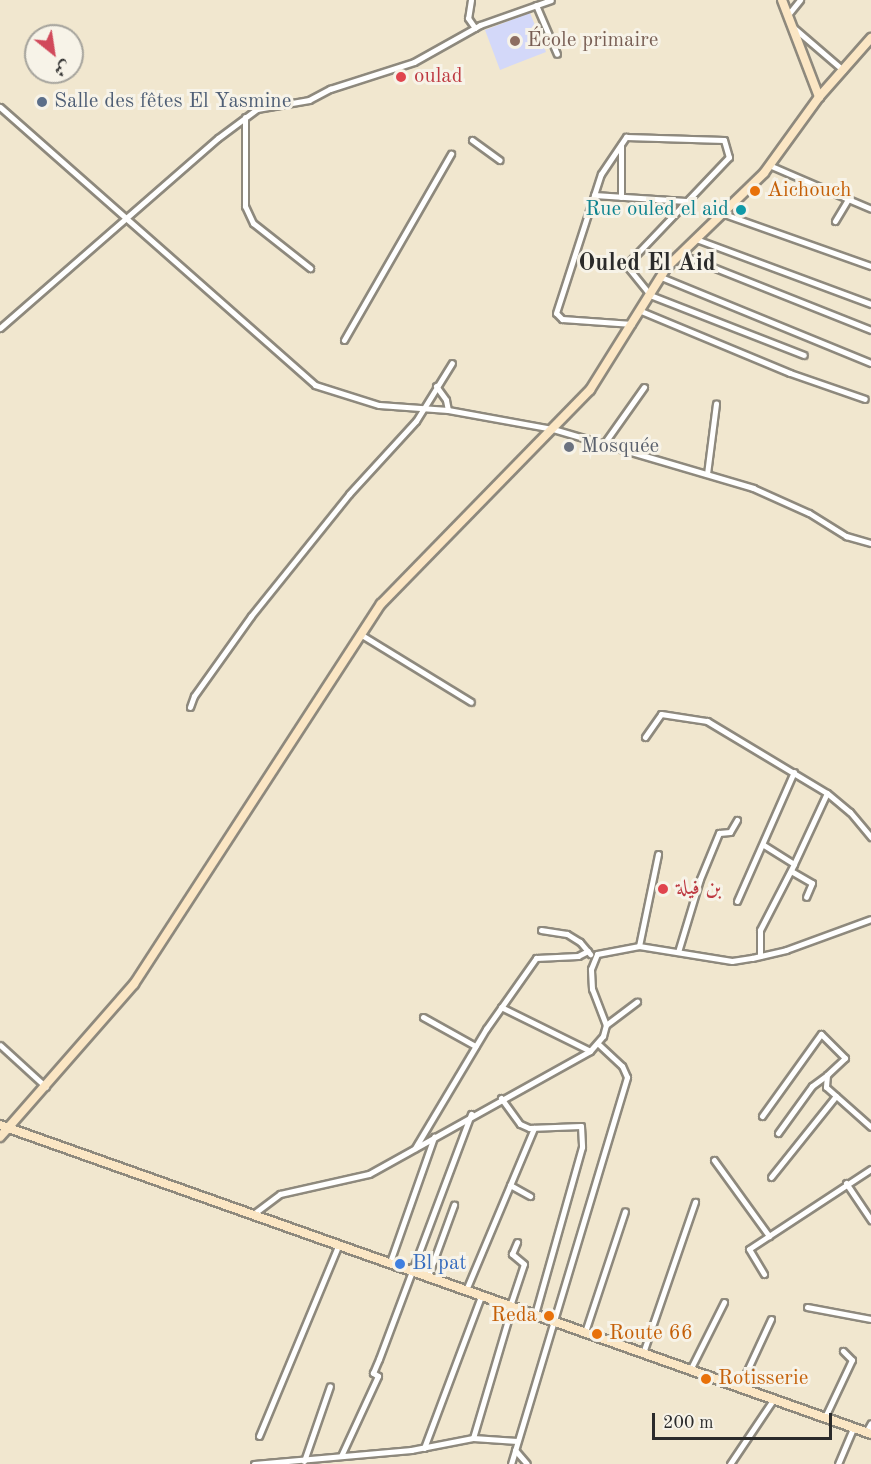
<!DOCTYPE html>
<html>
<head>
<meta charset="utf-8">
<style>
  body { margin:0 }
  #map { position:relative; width:871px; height:1464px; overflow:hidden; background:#f1e7cf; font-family:"Old Standard TT",Amiri,serif }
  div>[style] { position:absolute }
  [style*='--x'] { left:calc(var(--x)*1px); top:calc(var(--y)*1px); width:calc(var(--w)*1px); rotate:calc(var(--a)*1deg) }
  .built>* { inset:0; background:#d3d8f9 }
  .roads { filter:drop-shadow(2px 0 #8e897d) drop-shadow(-2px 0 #8e897d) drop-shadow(0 2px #8e897d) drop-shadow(0 -2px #8e897d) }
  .street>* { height:5px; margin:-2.5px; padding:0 2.5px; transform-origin:2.5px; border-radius:2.5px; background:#fff }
  .secondary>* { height:8px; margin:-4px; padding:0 4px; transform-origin:4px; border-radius:4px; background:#fbe6c4 }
  .dots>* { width:16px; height:16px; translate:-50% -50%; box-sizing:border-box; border:3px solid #f7f3e8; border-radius:50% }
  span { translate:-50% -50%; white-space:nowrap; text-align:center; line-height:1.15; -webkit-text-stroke:6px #f7f3e8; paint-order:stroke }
  .education-label { font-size:21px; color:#785e54 }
  .left { translate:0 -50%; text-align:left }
  .health-label { font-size:21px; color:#be3a42 }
  .service-label { font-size:21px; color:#4e5e75 }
  .food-label { font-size:21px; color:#c56008 }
  .right { translate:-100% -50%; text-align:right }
  .culture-label { font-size:21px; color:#0d838f }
  .worship-label { font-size:21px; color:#5b616d }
  .shop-label { font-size:21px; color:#366cbe }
  .quarter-label { font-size:24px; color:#2b2b2b; font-weight:700 }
  .north { position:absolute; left:24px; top:24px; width:60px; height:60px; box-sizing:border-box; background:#f7f3e8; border:2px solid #a5a39c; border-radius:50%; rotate:150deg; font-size:16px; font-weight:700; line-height:24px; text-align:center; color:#2b2b2b }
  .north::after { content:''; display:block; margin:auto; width:21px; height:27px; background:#d1495b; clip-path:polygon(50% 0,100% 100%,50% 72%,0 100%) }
  .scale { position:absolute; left:652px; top:1413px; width:180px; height:27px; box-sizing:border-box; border:3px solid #2b2b2b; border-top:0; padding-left:8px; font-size:18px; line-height:21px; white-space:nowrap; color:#2b2b2b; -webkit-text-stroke:4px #f7f3e8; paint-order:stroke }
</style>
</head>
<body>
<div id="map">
  <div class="built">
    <i style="clip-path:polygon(530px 13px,546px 52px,500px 70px,485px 30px)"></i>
  </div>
  <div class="roads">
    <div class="street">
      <i style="--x:471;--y:0;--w:18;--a:99"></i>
      <i style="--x:468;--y:18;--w:12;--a:55"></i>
      <i style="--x:536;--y:5;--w:53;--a:66.8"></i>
      <i style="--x:787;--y:16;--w:21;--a:-51"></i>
      <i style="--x:794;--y:28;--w:65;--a:40.6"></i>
      <i style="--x:0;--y:107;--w:420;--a:41.4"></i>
      <i style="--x:315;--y:385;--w:67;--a:17.4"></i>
      <i style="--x:379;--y:405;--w:69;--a:4.1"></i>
      <i style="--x:448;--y:410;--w:107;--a:10.3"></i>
      <i style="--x:553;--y:429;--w:209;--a:16.4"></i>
      <i style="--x:753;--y:488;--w:61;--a:24.1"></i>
      <i style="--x:809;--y:513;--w:44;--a:31.9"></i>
      <i style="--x:846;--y:536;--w:26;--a:16"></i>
      <i style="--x:245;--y:117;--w:89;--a:90"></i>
      <i style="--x:245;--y:206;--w:19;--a:65"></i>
      <i style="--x:253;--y:223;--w:73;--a:38.3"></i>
      <i style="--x:472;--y:140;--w:34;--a:36"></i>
      <i style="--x:621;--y:145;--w:52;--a:90"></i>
      <i style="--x:769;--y:165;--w:86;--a:23.3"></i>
      <i style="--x:594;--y:195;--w:92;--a:3.7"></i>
      <i style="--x:724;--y:214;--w:156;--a:19.5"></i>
      <i style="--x:835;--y:221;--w:26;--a:-59"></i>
      <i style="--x:848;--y:199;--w:25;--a:23"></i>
      <i style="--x:696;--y:239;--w:187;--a:20.4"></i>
      <i style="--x:680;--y:254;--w:206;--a:21.7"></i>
      <i style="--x:661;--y:277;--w:227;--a:22.3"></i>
      <i style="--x:641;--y:311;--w:161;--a:22.6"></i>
      <i style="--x:790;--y:373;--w:79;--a:19.1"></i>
      <i style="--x:632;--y:324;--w:70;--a:-175.9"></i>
      <i style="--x:562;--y:319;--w:8;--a:-135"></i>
      <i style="--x:556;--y:313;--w:146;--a:-72.1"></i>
      <i style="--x:601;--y:174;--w:45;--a:-56"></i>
      <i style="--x:626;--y:137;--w:98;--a:1.8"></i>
      <i style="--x:724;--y:140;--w:18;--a:74"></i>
      <i style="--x:729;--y:157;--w:149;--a:133.6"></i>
      <i style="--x:626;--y:265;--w:38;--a:51"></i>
      <i style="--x:650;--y:295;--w:165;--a:21.3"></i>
      <i style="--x:0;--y:328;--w:289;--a:-41.1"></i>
      <i style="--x:218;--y:138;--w:49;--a:-36.6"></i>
      <i style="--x:257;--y:109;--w:53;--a:-9.8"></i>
      <i style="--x:309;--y:100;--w:24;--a:-28"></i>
      <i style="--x:330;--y:89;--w:88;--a:-17.8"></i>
      <i style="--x:414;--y:62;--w:76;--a:-29.3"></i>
      <i style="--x:480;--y:25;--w:75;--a:-19.4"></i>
      <i style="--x:344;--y:340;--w:215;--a:-60.1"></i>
      <i style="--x:436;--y:386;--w:17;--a:54"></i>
      <i style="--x:446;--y:400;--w:10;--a:79"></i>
      <i style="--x:603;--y:445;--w:71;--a:-54.7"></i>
      <i style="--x:707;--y:474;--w:71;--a:-82.7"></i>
      <i style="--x:360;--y:634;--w:130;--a:31.5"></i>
      <i style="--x:190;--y:707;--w:12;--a:-70"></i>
      <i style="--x:194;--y:696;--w:98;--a:-54.5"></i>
      <i style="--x:251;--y:616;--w:156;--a:-51.2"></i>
      <i style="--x:349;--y:494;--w:99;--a:-47.5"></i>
      <i style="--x:416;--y:421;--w:68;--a:-58.2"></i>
      <i style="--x:645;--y:737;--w:28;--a:-55"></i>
      <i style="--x:661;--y:714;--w:47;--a:8.7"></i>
      <i style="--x:707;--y:721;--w:140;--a:31"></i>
      <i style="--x:827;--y:793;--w:30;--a:40"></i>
      <i style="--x:850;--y:812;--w:33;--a:50"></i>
      <i style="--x:794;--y:864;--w:78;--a:-65.1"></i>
      <i style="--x:791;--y:871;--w:24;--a:30"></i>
      <i style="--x:812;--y:883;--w:15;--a:113"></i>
      <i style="--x:737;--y:901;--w:141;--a:-66.2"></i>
      <i style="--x:541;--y:930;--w:26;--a:9"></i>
      <i style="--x:567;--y:934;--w:15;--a:32"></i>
      <i style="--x:580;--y:942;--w:16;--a:50"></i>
      <i style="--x:639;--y:946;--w:94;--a:-78.3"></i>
      <i style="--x:678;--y:952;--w:76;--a:-73.2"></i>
      <i style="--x:700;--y:879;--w:50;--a:-67.6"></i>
      <i style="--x:719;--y:833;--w:11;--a:-5"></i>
      <i style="--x:730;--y:832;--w:14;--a:-60"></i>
      <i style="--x:760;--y:956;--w:26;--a:-90"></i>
      <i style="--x:760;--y:930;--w:74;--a:-62.7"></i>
      <i style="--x:794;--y:864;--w:36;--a:-148"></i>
      <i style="--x:501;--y:1007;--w:99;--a:26.3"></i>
      <i style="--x:423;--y:1017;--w:60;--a:29.1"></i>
      <i style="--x:606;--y:1025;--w:39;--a:-37"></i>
      <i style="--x:0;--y:1045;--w:62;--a:42.4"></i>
      <i style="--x:501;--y:1098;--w:32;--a:54"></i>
      <i style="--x:520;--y:1124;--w:10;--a:24"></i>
      <i style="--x:529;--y:1128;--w:52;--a:-2.2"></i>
      <i style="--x:581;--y:1126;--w:21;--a:87"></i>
      <i style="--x:582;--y:1147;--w:173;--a:105.7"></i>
      <i style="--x:762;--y:1116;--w:101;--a:-54.3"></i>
      <i style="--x:821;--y:1034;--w:34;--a:45"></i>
      <i style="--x:845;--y:1058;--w:25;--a:137"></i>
      <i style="--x:827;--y:1075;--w:12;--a:95"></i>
      <i style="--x:826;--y:1087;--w:60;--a:41.6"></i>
      <i style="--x:778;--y:1133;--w:58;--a:-54.1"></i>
      <i style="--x:812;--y:1086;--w:19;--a:-36"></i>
      <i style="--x:415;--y:1148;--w:139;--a:-59.2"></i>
      <i style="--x:486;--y:1029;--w:87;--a:-54.8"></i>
      <i style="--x:536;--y:958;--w:42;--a:-2.7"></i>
      <i style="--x:578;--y:956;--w:11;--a:-27"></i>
      <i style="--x:714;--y:1160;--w:94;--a:54.1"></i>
      <i style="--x:771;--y:1177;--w:104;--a:-51.3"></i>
      <i style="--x:846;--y:1183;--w:45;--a:56"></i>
      <i style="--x:510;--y:1185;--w:23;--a:29"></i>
      <i style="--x:252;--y:1215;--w:35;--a:-37"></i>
      <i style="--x:280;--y:1194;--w:91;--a:-12.7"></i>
      <i style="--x:369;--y:1174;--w:253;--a:-29.1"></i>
      <i style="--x:590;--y:1051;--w:20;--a:-49"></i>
      <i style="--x:603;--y:1036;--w:11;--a:-75"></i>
      <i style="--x:606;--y:1025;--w:39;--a:-111"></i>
      <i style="--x:592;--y:989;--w:20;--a:-93"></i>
      <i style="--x:591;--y:969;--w:16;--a:-68"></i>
      <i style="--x:597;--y:954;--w:43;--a:-10.8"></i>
      <i style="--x:639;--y:946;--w:94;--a:9.2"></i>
      <i style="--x:732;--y:961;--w:20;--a:-9"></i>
      <i style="--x:752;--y:958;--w:35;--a:-13"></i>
      <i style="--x:786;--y:950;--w:90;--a:-20"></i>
      <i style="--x:390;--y:1262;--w:133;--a:-70.6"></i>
      <i style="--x:764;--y:1274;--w:29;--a:-121"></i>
      <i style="--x:749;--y:1249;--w:146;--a:-33.3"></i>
      <i style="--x:428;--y:1276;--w:76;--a:-69.9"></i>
      <i style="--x:466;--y:1290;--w:176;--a:-67.2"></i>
      <i style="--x:510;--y:1306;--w:44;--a:-71.6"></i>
      <i style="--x:524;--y:1264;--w:16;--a:-140"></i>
      <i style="--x:512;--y:1254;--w:13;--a:-67"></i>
      <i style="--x:807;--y:1307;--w:65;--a:10.6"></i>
      <i style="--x:585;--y:1332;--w:127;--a:-71.7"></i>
      <i style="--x:643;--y:1353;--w:160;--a:-71"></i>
      <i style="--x:690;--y:1370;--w:76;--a:-63.4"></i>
      <i style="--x:739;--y:1388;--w:76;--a:-65.1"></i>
      <i style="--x:825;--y:1417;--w:63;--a:-64.7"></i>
      <i style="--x:852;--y:1360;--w:13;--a:-135"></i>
      <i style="--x:866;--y:1432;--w:10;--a:-61"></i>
      <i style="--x:259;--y:1436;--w:208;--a:-67.4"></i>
      <i style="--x:473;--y:1438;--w:138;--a:-73.5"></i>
      <i style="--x:424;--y:1448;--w:162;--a:-69.4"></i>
      <i style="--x:515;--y:1450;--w:18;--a:49"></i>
      <i style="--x:341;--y:1456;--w:88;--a:-65.2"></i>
      <i style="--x:378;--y:1376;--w:6;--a:-149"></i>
      <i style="--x:373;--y:1373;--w:15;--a:-67"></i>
      <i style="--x:379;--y:1359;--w:262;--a:-69.4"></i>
      <i style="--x:304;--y:1461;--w:79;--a:-70.9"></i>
      <i style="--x:254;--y:1464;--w:158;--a:-5.1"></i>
      <i style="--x:411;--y:1450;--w:63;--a:-11"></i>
      <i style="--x:473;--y:1438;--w:44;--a:3.9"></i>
      <i style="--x:511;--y:1464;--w:404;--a:-73.3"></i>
      <i style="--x:627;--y:1077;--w:12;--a:-114"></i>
      <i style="--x:622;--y:1066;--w:33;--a:-137"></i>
      <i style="--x:730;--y:1464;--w:77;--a:-56.1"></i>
      <i style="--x:838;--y:1464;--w:39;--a:-67"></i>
    </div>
    <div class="secondary">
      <i style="--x:782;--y:0;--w:104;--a:69.1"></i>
      <i style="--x:0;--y:1125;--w:924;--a:19.53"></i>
      <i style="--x:0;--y:1137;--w:203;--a:-48.8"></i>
      <i style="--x:134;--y:984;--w:453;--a:-57"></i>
      <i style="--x:381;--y:604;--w:299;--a:-45.7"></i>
      <i style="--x:590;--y:390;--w:145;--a:-58"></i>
      <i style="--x:667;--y:267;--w:135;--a:-44.1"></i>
      <i style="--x:764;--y:173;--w:94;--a:-54.1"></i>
      <i style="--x:819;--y:97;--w:79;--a:-48.6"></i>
    </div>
  </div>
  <div class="dots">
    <i style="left:515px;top:41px;background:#8d6e63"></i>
    <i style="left:401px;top:77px;background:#e0444e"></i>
    <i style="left:42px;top:102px;background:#5c6f8a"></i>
    <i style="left:755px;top:191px;background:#e8710a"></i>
    <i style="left:741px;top:210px;background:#0f9aa8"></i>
    <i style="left:569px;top:447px;background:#6b7280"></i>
    <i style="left:663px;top:889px;background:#e0444e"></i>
    <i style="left:400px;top:1264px;background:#3f7fe0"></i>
    <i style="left:549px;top:1316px;background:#e8710a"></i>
    <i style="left:597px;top:1334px;background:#e8710a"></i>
    <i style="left:706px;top:1379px;background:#e8710a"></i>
  </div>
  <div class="education-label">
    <span class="left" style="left:527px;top:41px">École primaire</span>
  </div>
  <div class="health-label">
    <span class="left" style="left:414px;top:77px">oulad</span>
    <span class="left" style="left:676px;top:889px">بن فيلة</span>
  </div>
  <div class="service-label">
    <span class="left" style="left:54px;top:102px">Salle des fêtes El Yasmine</span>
  </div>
  <div class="food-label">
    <span class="left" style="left:767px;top:191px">Aichouch</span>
    <span class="right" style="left:537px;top:1316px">Reda</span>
    <span class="left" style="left:609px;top:1334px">Route 66</span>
    <span class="left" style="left:718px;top:1379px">Rotisserie</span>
  </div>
  <div class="culture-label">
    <span class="right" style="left:729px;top:210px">Rue ouled el aid</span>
  </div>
  <div class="worship-label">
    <span class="left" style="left:581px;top:447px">Mosquée</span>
  </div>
  <div class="shop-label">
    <span class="left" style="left:412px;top:1264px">Bl pat</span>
  </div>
  <div class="quarter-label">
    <span style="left:647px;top:265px">Ouled El Aid</span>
  </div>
  <div class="north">ش</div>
  <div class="scale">200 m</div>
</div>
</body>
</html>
